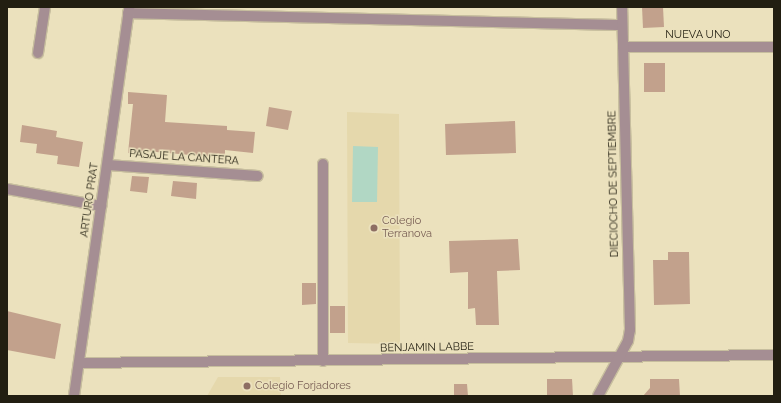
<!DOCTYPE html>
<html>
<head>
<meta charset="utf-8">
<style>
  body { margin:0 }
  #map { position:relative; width:781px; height:403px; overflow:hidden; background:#ebe1bd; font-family:Raleway,sans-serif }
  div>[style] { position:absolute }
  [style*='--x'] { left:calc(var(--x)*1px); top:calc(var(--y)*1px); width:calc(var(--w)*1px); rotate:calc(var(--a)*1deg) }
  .built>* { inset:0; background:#e5d8ac }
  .green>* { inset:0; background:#b1d7c4 }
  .building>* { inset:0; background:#c2a18c }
  .roads { filter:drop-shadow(1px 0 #c7be9e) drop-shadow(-1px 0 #c7be9e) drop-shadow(0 1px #c7be9e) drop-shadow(0 -1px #c7be9e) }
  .minor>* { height:10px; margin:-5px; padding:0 5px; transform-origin:5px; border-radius:5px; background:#a58e93 }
  .dots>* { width:11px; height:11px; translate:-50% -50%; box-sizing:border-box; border:2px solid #ebe1bd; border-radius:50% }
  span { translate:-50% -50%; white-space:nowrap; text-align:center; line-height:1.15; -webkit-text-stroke:3px #ebe1bd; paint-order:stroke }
  .street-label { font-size:11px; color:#221e11 }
  .education-label { font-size:11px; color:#785e54 }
  .left { translate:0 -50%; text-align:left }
  .frame { position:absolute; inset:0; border:8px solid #221e11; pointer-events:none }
</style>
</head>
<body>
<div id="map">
  <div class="built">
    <i style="clip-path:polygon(347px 112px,399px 114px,400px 344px,348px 343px)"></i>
    <i style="clip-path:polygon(218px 377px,280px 377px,281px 396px,207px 396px)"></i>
  </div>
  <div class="green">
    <i style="clip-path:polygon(353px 146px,378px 147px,377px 202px,352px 202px)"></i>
  </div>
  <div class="building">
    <i style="clip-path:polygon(642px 7px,663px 7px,664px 27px,643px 28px)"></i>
    <i style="clip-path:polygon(644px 63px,665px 63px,665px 92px,644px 92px)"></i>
    <i style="clip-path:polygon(128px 92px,167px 95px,165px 122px,227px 126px,227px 130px,255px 132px,253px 153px,225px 150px,225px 158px,145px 151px,145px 155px,128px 153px,133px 104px,128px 104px)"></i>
    <i style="clip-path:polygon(269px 107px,292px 111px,288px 130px,266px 126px)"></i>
    <i style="clip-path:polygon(515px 121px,516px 153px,446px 155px,445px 124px)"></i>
    <i style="clip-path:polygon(22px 125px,57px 131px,56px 137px,83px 142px,79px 167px,57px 164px,58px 156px,36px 153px,37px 144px,20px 142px)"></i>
    <i style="clip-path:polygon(132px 176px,149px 177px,147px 193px,130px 191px)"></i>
    <i style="clip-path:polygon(173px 181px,197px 183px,196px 199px,171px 196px)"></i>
    <i style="clip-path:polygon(518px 239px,520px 270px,497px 271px,499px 325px,476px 325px,475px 308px,468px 309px,468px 272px,450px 273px,449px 241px)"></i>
    <i style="clip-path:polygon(668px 252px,689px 252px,690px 304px,654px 305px,653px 260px,668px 260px)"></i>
    <i style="clip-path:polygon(302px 283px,316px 283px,316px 304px,302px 305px)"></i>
    <i style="clip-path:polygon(330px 306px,345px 306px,345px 333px,330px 333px)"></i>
    <i style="clip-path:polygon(7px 311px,61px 324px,55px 359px,7px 350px)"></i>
    <i style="clip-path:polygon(547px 379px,572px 379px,573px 396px,547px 396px)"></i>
    <i style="clip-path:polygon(650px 379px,679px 379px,680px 396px,643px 396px,650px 388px)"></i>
    <i style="clip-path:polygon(454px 384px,467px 384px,468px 396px,454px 396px)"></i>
  </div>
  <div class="roads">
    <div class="minor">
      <i style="--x:128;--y:13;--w:494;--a:1.4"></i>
      <i style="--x:623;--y:47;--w:151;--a:0"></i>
      <i style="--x:38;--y:53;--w:47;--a:-81.3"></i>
      <i style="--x:108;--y:165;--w:150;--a:4.2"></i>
      <i style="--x:7;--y:189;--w:96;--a:10.3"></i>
      <i style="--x:323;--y:361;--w:197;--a:-90"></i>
      <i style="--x:79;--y:363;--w:695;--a:-0.66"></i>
      <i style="--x:74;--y:396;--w:392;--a:-81.9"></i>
      <i style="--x:598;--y:396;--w:63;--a:-61.4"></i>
      <i style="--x:628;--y:341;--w:11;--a:-80"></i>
      <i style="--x:630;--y:330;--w:323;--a:-91.4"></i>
    </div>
  </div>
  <div class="dots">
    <i style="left:374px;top:228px;background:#8d6e63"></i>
    <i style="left:247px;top:386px;background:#8d6e63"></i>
  </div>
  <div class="street-label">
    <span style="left:698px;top:35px">NUEVA UNO</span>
    <span style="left:184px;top:158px;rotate:4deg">PASAJE LA CANTERA</span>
    <span style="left:614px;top:184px;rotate:-91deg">DIECIOCHO DE SEPTIEMBRE</span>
    <span style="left:90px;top:200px;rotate:-82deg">ARTURO PRAT</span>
    <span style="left:427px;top:348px;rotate:-1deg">BENJAMIN LABBE</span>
  </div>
  <div class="education-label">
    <span class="left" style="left:382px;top:228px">Colegio<br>Terranova</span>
    <span class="left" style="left:255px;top:386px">Colegio Forjadores</span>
  </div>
  <div class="frame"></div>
</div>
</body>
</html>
